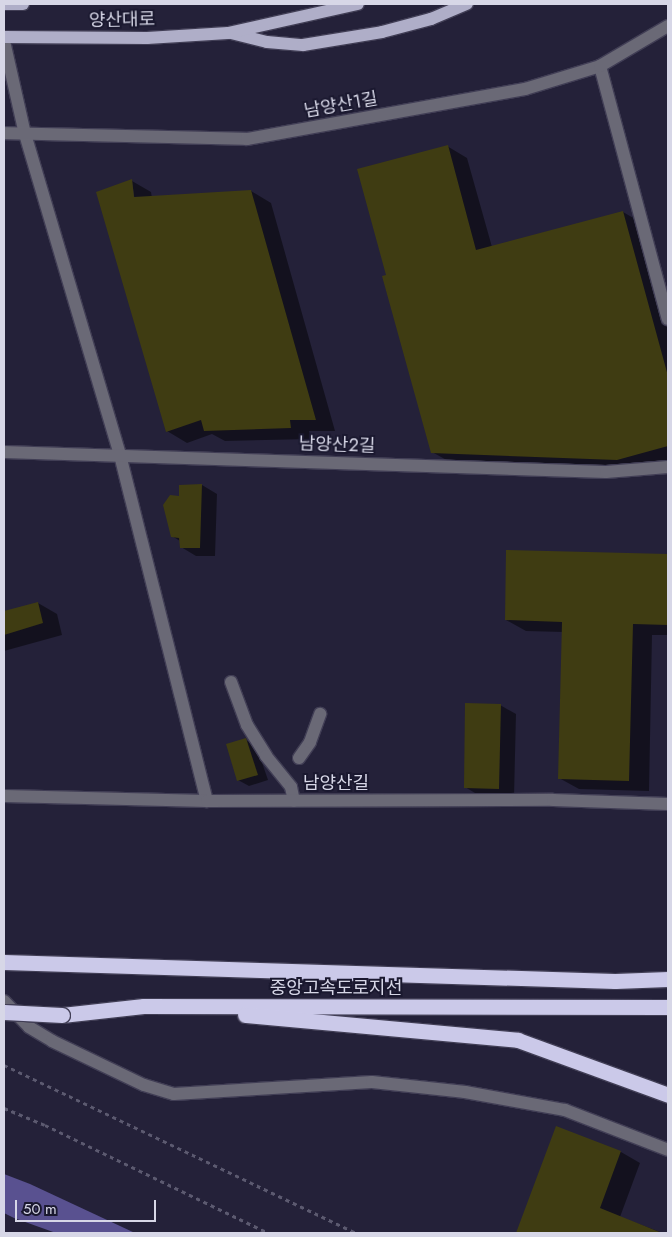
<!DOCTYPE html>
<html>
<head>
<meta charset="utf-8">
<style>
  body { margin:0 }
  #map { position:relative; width:672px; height:1237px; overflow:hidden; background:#242139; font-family:Jost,"Noto Sans KR",sans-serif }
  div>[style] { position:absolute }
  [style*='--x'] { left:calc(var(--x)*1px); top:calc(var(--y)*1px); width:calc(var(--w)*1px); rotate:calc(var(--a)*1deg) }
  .water>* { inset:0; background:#595190 }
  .shadow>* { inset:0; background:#0007 }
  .building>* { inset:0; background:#3f3c12 }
  .path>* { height:3px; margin-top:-1.5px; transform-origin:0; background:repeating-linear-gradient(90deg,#5c5a70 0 4px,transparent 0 8px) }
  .roads { filter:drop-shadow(1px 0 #413e55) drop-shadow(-1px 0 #413e55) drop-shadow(0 1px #413e55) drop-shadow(0 -1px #413e55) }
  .minor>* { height:12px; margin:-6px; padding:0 6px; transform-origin:6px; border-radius:6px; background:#6a6976 }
  .major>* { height:12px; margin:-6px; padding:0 6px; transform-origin:6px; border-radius:6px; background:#afaec8 }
  .highway>* { height:15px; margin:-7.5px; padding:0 7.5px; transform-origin:7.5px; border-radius:7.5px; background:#cbc9e9 }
  .bridges { filter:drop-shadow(1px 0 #413e55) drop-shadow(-1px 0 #413e55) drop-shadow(0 1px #413e55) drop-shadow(0 -1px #413e55) }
  .highway-bridge>* { height:15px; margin:-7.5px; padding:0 7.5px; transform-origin:7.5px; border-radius:7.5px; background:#cbc9e9 }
  span { translate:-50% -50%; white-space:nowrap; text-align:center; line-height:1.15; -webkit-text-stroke:4px #1a182f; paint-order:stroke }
  .street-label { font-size:18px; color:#d7d7e7 }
  .frame { position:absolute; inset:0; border:5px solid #d7d7e7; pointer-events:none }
  .scale { position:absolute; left:15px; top:1200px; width:141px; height:22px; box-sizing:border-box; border:2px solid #d7d7e7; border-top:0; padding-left:6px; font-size:15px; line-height:18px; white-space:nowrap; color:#d7d7e7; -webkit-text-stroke:4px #1a182f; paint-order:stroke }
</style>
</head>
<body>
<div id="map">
  <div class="water">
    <i style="clip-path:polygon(4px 1174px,30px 1184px,135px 1233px,56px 1233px,14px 1218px,4px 1213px)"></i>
  </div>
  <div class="shadow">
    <i style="clip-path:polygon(447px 146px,467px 158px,492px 247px,623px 212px,642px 223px,668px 317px,668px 462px,637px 471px,452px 463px,432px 452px,388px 275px)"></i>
    <i style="clip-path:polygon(132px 181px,151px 192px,152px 198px,251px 191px,271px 203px,335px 431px,309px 431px,311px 439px,225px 441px,212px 434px,187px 443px,167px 431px)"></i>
    <i style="clip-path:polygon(202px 485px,217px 494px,215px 556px,196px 556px,181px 547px,180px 541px,172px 536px,180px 497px)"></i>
    <i style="clip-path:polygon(507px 551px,668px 555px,668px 635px,652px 635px,649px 791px,579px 789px,559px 778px,563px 632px,526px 631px,506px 620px)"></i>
    <i style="clip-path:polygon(38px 603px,57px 614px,62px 635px,4px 651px,4px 612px)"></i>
    <i style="clip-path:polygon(500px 705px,516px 714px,514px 797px,480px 796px,465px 787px)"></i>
    <i style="clip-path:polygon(245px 740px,256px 745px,268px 780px,249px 786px,238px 780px)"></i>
    <i style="clip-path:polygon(556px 1128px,621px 1152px,640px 1163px,620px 1217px,663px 1233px,517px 1233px)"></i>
  </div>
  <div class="building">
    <i style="clip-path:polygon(448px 145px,476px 250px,623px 211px,668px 376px,668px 446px,617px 460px,431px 453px,382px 276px,386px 275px,357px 169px)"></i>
    <i style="clip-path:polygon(132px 179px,134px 197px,251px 190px,316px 420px,290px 420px,291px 428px,204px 431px,201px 420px,166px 432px,96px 192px)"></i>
    <i style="clip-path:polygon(202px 484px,200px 548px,180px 548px,179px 538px,171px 537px,163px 505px,170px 495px,179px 496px,179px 485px)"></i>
    <i style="clip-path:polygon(506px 550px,668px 554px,668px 625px,633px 624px,629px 781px,558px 779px,562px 622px,505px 620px)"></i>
    <i style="clip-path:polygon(38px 602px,43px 623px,4px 635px,4px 611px)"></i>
    <i style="clip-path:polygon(465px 703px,501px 704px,499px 789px,464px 788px)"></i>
    <i style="clip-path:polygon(246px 738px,258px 775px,237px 781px,226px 744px)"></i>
    <i style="clip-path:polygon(556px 1126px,621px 1151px,600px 1208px,662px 1233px,516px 1233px)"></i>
  </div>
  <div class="path">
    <i style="--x:4;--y:1065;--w:391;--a:25.5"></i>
    <i style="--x:4;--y:1108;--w:44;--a:22.5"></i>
    <i style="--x:45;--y:1125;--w:248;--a:25.8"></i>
  </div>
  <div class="roads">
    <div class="minor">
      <i style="--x:4;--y:41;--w:95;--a:77.3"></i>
      <i style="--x:25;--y:134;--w:335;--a:73.5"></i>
      <i style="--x:120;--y:455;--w:357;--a:75.9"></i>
      <i style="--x:600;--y:66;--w:262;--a:75"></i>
      <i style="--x:4;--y:133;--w:243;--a:1.4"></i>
      <i style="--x:247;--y:139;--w:282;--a:-10.2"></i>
      <i style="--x:525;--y:89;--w:78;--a:-17"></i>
      <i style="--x:600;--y:66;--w:79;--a:-30.5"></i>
      <i style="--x:4;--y:452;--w:602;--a:1.9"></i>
      <i style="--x:606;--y:472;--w:62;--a:-4.6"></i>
      <i style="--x:231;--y:682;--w:46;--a:69.6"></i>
      <i style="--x:247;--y:725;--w:36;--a:58"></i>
      <i style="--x:266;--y:756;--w:40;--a:51"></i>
      <i style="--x:291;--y:787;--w:14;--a:78"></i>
      <i style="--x:299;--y:758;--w:19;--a:-55"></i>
      <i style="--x:310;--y:742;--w:30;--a:-70"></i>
      <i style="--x:4;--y:796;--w:203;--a:1.4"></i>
      <i style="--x:207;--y:801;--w:346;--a:-0.2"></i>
      <i style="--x:553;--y:800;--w:115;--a:2"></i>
      <i style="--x:4;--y:1001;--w:36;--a:46"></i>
      <i style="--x:29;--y:1027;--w:27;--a:31"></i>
      <i style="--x:52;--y:1041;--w:102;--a:25.6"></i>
      <i style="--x:144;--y:1085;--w:31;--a:17"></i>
      <i style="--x:174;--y:1094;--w:198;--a:-3.5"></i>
      <i style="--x:372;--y:1082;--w:94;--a:6.1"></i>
      <i style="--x:465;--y:1092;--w:102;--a:10.2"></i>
      <i style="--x:565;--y:1110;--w:110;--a:21.2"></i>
    </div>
    <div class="major">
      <i style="--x:4;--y:4;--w:19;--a:0"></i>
      <i style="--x:231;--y:33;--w:37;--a:14"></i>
      <i style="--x:267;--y:42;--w:36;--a:5"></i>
      <i style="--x:303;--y:45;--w:80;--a:-9.3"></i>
      <i style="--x:382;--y:32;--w:51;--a:-14.9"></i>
      <i style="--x:431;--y:19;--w:39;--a:-23"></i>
      <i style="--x:4;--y:37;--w:143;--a:0.4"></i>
      <i style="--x:147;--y:38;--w:81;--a:-3.5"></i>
      <i style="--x:228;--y:33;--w:133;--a:-12.6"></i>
    </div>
    <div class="highway">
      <i style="--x:4;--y:962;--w:611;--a:1.78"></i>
      <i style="--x:615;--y:981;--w:53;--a:-2.2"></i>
      <i style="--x:62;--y:1015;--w:82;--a:-6.3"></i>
      <i style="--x:144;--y:1006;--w:524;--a:0.11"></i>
      <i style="--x:245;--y:1015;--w:274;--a:5.2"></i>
      <i style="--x:518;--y:1040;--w:160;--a:20.1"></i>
    </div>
  </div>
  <div class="bridges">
    <div class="highway-bridge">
      <i style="--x:4;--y:1012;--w:58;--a:3"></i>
    </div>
  </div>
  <div class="street-label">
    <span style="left:122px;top:20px;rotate:-1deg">양산대로</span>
    <span style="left:341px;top:105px;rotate:-10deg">남양산1길</span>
    <span style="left:337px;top:445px;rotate:2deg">남양산2길</span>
    <span style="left:336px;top:783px">남양산길</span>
    <span style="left:336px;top:988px">중앙고속도로지선</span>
  </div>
  <div class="frame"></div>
  <div class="scale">50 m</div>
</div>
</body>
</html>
